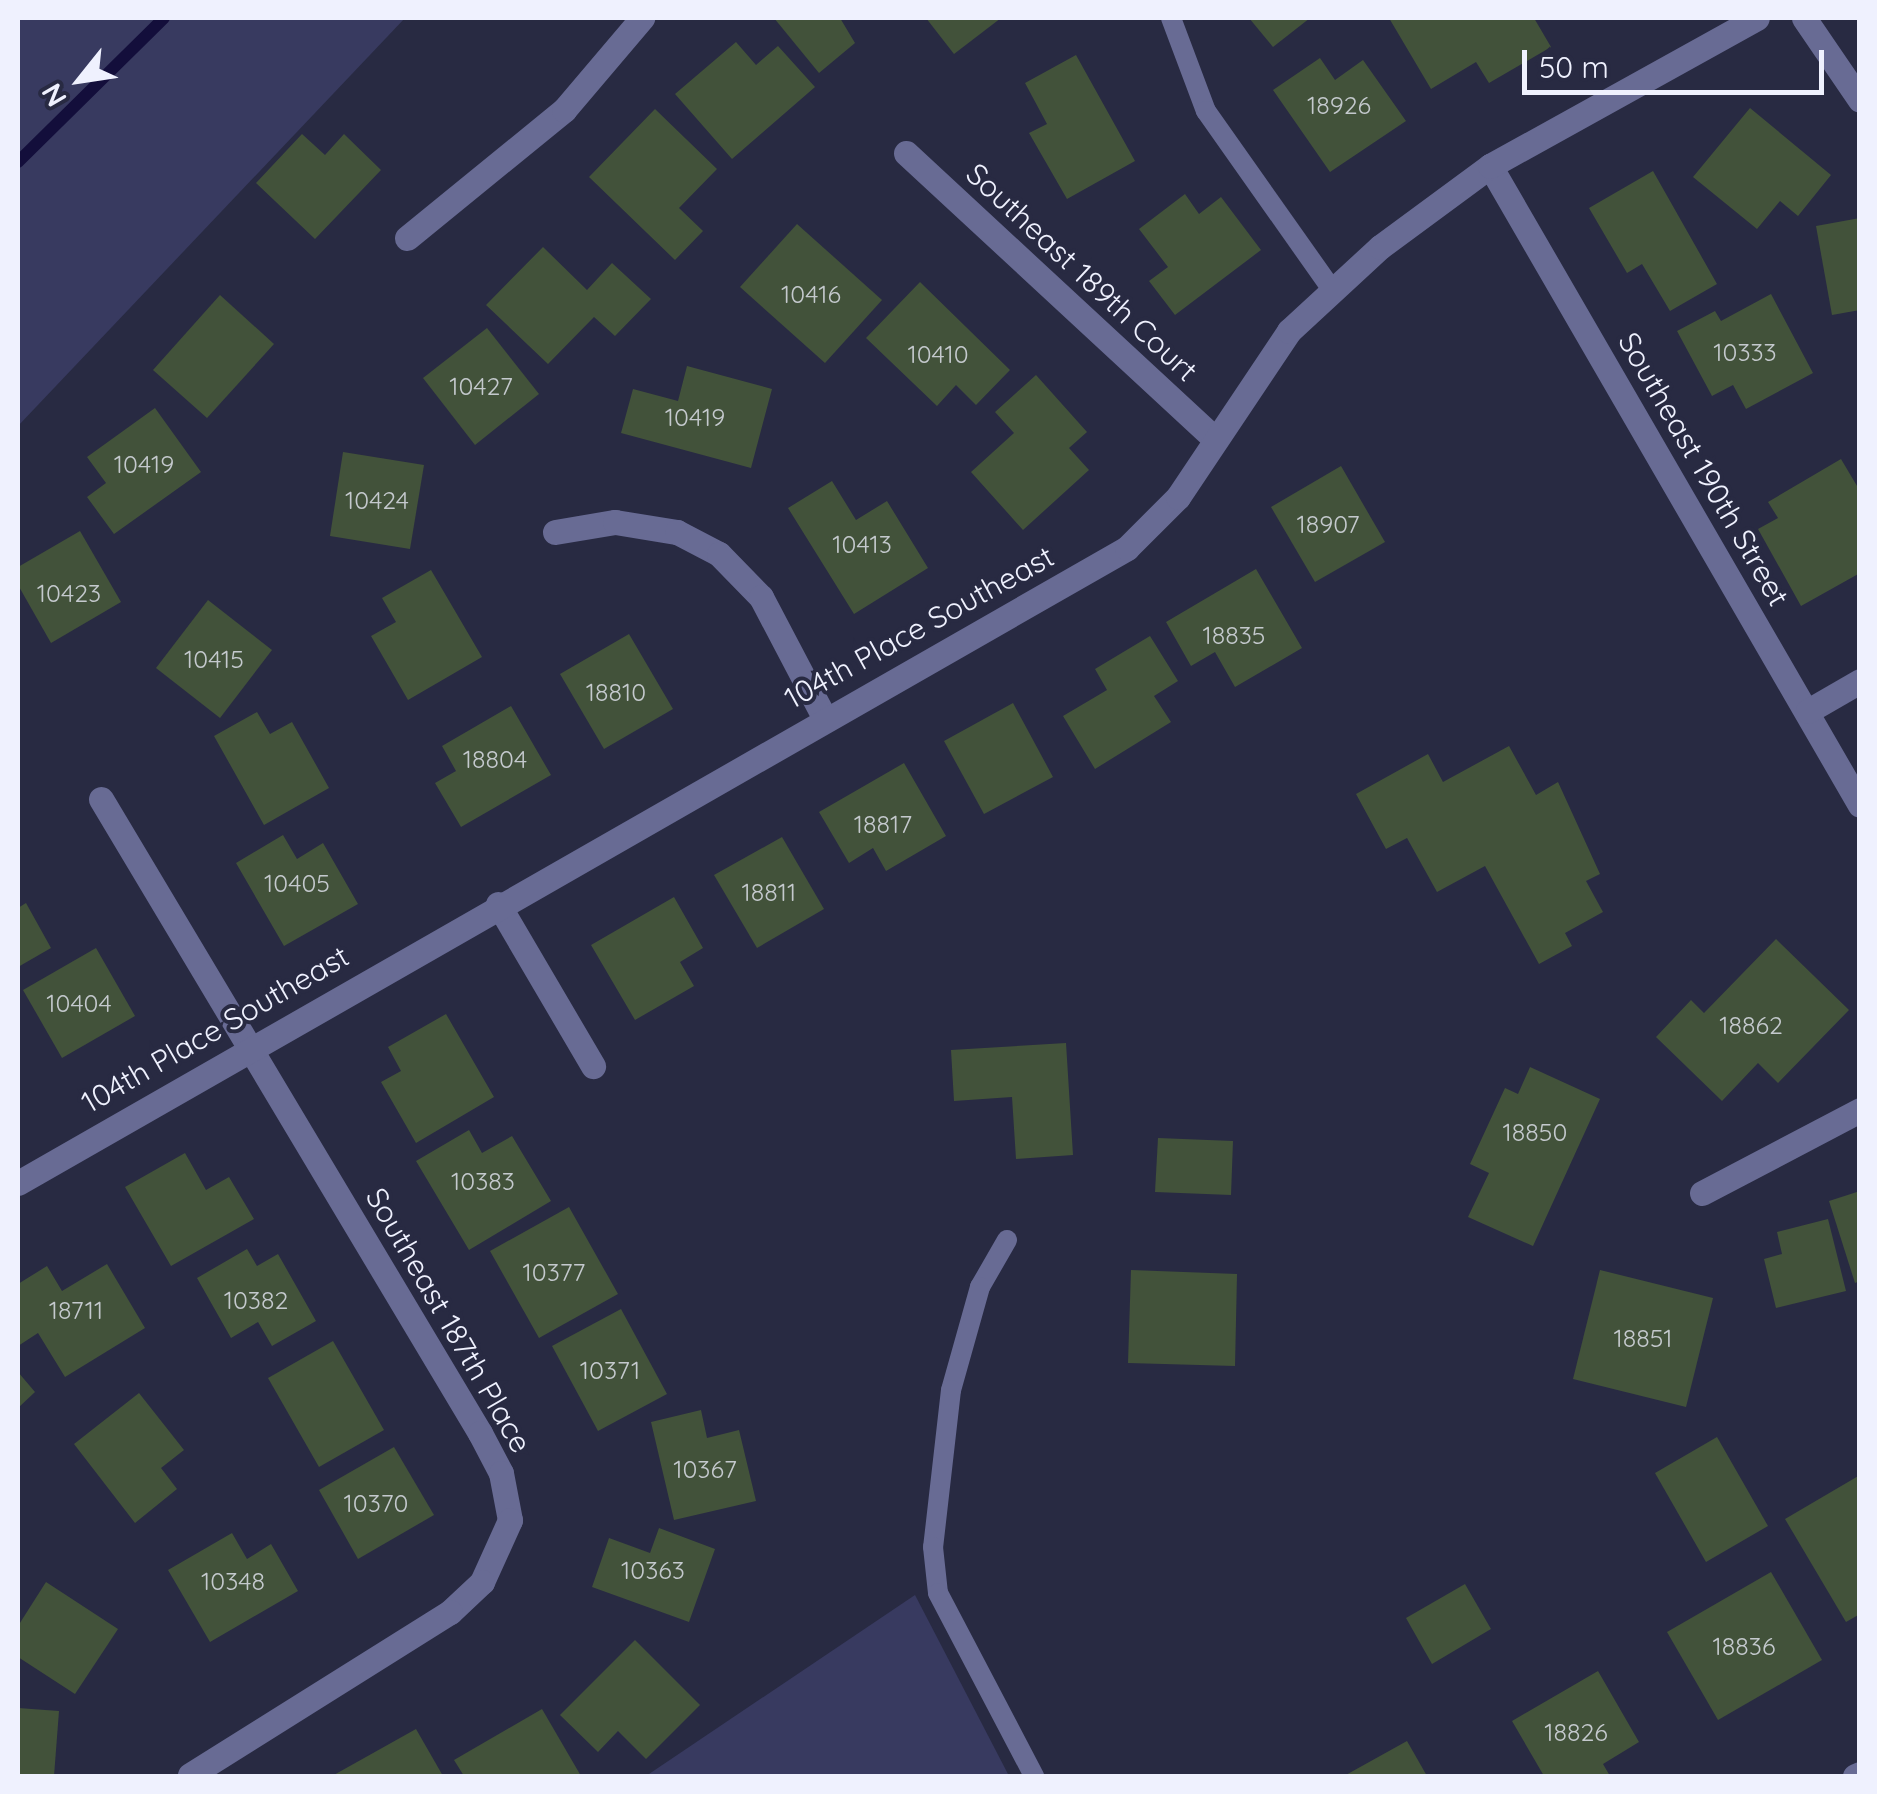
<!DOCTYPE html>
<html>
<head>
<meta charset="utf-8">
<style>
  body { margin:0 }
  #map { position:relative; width:1877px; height:1794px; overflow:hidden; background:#282a42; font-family:Quicksand,sans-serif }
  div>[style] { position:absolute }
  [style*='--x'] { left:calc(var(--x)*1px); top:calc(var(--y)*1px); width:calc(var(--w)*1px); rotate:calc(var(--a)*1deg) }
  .green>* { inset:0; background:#383a60 }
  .stream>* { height:12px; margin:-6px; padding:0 6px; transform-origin:6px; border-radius:6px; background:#130e3b }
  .building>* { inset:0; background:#42523a }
  .lane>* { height:20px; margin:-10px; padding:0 10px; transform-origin:10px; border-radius:10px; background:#686b94 }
  .street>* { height:25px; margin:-12.5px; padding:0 12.5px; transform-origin:12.5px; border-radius:12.5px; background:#686b94 }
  span { translate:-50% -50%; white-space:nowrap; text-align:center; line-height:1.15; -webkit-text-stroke:8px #282a42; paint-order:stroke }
  .number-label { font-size:25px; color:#c4c9cd }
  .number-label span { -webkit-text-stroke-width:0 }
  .street-label { font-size:30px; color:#eff1fe }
  .frame { position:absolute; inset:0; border:20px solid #eff1fe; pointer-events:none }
  .north { position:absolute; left:30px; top:30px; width:100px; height:100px; -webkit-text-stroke:8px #282a42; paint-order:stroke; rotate:240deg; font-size:28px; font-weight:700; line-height:40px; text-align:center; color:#eff1fe }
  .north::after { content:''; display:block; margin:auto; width:35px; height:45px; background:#eff1fe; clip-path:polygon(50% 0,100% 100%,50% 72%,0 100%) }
  .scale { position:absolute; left:1522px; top:50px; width:302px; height:45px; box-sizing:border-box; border:5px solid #eff1fe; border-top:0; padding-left:12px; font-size:30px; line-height:35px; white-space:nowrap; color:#eff1fe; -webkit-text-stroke:8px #282a42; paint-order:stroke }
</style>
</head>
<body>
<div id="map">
  <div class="green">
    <i style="clip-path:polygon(18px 18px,405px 18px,18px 426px)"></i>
    <i style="clip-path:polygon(915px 1595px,1009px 1776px,646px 1776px)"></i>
  </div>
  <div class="stream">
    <i style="--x:18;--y:162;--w:205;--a:-44.6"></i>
  </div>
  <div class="building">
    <i style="clip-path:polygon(774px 18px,840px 18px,855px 43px,819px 73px)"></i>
    <i style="clip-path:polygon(926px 18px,1001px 18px,954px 54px)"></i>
    <i style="clip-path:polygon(1249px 18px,1310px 18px,1273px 47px)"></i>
    <i style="clip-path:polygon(1389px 18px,1534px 18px,1551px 47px,1489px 83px,1476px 62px,1431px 89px)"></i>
    <i style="clip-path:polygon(736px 42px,756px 65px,778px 46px,815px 87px,732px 159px,675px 94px)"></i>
    <i style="clip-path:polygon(1076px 55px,1135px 161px,1067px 199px,1029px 133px,1047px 124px,1025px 83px)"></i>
    <i style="clip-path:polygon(1320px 58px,1335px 80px,1363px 60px,1406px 121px,1330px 172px,1273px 90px)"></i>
    <i style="clip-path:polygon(1750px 108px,1831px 175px,1798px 216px,1780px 201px,1757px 229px,1693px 177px)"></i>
    <i style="clip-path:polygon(655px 109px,717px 169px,679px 208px,703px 231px,675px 260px,589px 177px)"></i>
    <i style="clip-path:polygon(302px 134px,325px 155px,344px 134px,381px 170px,315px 239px,256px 183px)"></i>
    <i style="clip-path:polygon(1653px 171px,1717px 284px,1670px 311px,1642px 264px,1627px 273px,1589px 208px)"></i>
    <i style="clip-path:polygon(1185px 194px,1199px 214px,1221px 197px,1261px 250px,1175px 315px,1149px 281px,1168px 267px,1139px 229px)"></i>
    <i style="clip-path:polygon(1860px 218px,1860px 310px,1832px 315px,1816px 226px)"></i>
    <i style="clip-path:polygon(797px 224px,882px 300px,825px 363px,740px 287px)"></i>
    <i style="clip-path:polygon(543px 247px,587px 290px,612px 263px,651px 299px,615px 336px,594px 317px,548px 364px,486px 305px)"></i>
    <i style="clip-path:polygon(920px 282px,1010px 370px,976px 405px,956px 385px,937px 406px,866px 338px)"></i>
    <i style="clip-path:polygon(1771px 294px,1813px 373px,1746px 409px,1733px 385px,1712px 396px,1677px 331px,1715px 311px,1721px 321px)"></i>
    <i style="clip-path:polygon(220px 295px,274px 344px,207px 418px,153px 370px)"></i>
    <i style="clip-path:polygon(487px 328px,539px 394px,475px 445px,423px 378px)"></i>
    <i style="clip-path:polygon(687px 366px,772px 389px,751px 468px,621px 433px,633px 389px,678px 401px)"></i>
    <i style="clip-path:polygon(1036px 375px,1087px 432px,1069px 448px,1089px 470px,1023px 530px,971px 472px,1014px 433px,995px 412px)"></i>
    <i style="clip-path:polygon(155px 408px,201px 472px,114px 534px,87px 497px,106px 483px,87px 457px)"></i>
    <i style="clip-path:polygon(343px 452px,424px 465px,410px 549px,330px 536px)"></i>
    <i style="clip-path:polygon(1841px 459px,1860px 491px,1860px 573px,1801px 606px,1758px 529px,1778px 518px,1768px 502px)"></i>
    <i style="clip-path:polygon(1341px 466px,1385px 542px,1315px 582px,1271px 507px)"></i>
    <i style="clip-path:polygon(832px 481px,856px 520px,887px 501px,928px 568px,854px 614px,788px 508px)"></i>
    <i style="clip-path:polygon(80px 531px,121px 602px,51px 643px,18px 585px,18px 567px)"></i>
    <i style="clip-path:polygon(1256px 569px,1302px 648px,1235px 687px,1215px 652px,1191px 666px,1166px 622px)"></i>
    <i style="clip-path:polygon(431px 570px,482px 657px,408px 700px,371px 636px,396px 622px,382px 598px)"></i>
    <i style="clip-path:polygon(208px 600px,272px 650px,220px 718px,156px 668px)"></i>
    <i style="clip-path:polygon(629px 634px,673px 709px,604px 749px,560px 674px)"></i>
    <i style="clip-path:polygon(1150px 636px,1178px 681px,1154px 696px,1171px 722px,1095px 769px,1063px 716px,1107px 690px,1095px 669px)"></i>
    <i style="clip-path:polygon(1013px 703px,1053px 777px,984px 814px,944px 741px)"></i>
    <i style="clip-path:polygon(511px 706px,551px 775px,461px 827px,435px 783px,456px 771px,442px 746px)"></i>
    <i style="clip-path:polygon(257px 712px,270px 734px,292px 722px,329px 788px,264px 825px,214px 736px)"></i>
    <i style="clip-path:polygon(1509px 746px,1536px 795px,1558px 782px,1600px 874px,1586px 881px,1603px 912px,1565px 933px,1572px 946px,1539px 964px,1485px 866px,1437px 892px,1407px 838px,1386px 849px,1356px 794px,1428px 754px,1443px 782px)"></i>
    <i style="clip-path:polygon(904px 763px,946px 836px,886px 871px,873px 848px,849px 863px,819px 812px)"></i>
    <i style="clip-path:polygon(283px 835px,297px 859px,323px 843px,358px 904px,284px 946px,236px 863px)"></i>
    <i style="clip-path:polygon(782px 837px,824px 909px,757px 948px,714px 875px)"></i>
    <i style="clip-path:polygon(674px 897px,703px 948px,680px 962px,694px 986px,635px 1020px,591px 945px)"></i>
    <i style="clip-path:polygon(26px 903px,51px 948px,18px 967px,18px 908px)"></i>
    <i style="clip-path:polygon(1776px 939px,1849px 1010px,1778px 1083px,1758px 1063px,1722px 1101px,1656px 1037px,1691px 1000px,1704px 1013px)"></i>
    <i style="clip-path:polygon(96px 948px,135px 1016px,62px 1058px,23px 990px)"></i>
    <i style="clip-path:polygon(446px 1014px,494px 1097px,416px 1143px,381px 1082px,401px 1071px,388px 1047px)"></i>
    <i style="clip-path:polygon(1066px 1043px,1073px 1155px,1016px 1159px,1012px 1097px,954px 1101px,951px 1050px)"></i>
    <i style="clip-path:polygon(1530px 1067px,1600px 1099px,1533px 1246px,1468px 1217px,1489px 1173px,1470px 1164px,1505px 1088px,1518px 1094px)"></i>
    <i style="clip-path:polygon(469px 1130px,482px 1153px,512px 1136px,551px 1201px,469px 1250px,416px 1161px)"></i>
    <i style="clip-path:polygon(1158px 1138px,1233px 1141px,1231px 1195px,1155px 1192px)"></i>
    <i style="clip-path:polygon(185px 1153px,206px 1190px,229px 1177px,254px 1219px,171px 1266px,125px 1187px)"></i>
    <i style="clip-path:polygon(1860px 1191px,1860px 1281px,1855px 1283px,1829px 1201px)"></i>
    <i style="clip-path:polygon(569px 1207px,618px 1294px,539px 1338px,490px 1251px)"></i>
    <i style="clip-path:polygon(1828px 1219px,1846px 1291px,1776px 1308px,1764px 1259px,1782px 1254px,1777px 1232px)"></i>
    <i style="clip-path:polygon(247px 1249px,257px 1266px,278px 1254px,316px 1321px,272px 1346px,258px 1322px,231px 1338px,197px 1278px)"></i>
    <i style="clip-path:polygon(107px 1264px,145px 1328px,65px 1377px,38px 1333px,18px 1346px,18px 1284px,47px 1266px,62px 1291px)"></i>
    <i style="clip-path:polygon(1131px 1270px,1237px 1274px,1235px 1366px,1128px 1363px)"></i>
    <i style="clip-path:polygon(1600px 1270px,1713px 1298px,1686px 1407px,1573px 1379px)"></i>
    <i style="clip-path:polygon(621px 1309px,667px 1394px,598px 1431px,552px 1346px)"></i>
    <i style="clip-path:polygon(333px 1341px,384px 1430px,319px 1467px,268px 1378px)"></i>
    <i style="clip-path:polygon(18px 1372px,35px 1392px,18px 1408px)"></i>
    <i style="clip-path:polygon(139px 1393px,184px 1450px,161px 1468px,177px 1489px,135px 1523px,74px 1444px)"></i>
    <i style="clip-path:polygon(701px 1410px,707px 1438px,739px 1430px,756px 1501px,674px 1520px,651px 1422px)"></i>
    <i style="clip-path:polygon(1717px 1437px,1768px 1526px,1706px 1562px,1655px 1473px)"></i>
    <i style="clip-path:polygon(394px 1447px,434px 1515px,358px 1559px,319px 1490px)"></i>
    <i style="clip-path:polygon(1860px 1475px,1860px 1614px,1846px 1622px,1785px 1519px)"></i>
    <i style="clip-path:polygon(659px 1528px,715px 1549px,689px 1622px,592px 1587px,609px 1538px,650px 1553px)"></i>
    <i style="clip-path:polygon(232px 1533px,247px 1559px,271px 1544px,298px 1591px,210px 1642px,168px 1570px)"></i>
    <i style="clip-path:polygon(1771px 1572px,1822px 1660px,1718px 1720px,1667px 1632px)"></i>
    <i style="clip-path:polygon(46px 1582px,118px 1629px,75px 1694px,18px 1657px,18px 1626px)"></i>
    <i style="clip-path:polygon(1465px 1584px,1491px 1629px,1432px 1664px,1406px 1618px)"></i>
    <i style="clip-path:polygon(635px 1640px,700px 1705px,646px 1759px,618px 1731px,598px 1752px,560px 1715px)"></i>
    <i style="clip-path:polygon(1598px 1671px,1639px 1742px,1603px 1764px,1610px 1776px,1544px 1776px,1512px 1721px)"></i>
    <i style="clip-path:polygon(18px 1708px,59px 1711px,54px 1776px,18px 1776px)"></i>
    <i style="clip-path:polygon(542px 1709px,581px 1776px,464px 1776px,454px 1760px)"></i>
    <i style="clip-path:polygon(416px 1729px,443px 1776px,332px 1776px)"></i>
    <i style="clip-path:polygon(1407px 1741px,1427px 1776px,1344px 1776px)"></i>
  </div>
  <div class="lane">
    <i style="--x:1171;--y:18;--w:99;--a:69.4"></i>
    <i style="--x:1206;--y:111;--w:220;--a:54.8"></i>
    <i style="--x:1007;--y:1240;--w:54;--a:119.9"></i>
    <i style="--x:980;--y:1287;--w:107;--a:105.7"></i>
    <i style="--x:951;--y:1390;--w:158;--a:96.5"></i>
    <i style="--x:933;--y:1547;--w:46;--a:83.8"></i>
    <i style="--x:938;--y:1593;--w:207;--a:62.3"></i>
  </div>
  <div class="street">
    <i style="--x:1804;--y:18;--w:99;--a:55.7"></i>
    <i style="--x:906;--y:153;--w:421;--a:42.8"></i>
    <i style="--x:1490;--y:166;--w:738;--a:59.93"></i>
    <i style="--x:407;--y:238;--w:203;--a:-39.2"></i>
    <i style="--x:564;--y:110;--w:121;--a:-49.7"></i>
    <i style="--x:555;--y:532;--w:61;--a:-9.5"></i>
    <i style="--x:615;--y:522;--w:63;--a:9.2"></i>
    <i style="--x:677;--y:532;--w:47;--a:27.6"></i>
    <i style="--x:719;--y:554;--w:60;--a:45.7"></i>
    <i style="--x:761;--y:597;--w:136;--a:62.3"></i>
    <i style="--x:1808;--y:711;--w:60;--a:-30"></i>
    <i style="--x:101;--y:799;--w:739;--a:59.13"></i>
    <i style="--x:480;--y:1433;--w:45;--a:62.3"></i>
    <i style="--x:501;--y:1473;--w:48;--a:79.2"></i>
    <i style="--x:510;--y:1520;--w:68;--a:114.3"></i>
    <i style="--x:482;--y:1582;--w:44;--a:136.8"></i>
    <i style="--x:450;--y:1612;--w:307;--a:147.9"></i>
    <i style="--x:498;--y:904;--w:188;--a:59.6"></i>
    <i style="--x:18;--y:1183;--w:1278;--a:-29.79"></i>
    <i style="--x:1127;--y:548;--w:72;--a:-45"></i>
    <i style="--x:1178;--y:497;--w:200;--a:-56.2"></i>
    <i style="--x:1289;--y:331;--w:124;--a:-42.7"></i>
    <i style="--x:1380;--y:247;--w:137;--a:-36.4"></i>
    <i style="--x:1490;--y:166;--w:305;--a:-29"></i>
    <i style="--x:1702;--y:1193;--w:178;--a:-27.7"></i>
    <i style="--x:1855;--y:1776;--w:5;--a:-22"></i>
  </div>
  <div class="number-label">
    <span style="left:1339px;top:105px">18926</span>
    <span style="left:811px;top:294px">10416</span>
    <span style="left:1745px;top:352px">10333</span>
    <span style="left:938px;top:354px">10410</span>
    <span style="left:481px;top:386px">10427</span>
    <span style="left:695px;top:417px">10419</span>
    <span style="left:144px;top:464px">10419</span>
    <span style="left:377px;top:500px">10424</span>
    <span style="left:1328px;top:524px">18907</span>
    <span style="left:862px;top:544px">10413</span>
    <span style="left:69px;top:593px">10423</span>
    <span style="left:1234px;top:635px">18835</span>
    <span style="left:214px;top:659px">10415</span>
    <span style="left:616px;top:692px">18810</span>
    <span style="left:495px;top:759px">18804</span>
    <span style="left:883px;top:824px">18817</span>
    <span style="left:297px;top:883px">10405</span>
    <span style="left:769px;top:892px">18811</span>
    <span style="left:79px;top:1003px">10404</span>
    <span style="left:1751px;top:1025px">18862</span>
    <span style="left:1535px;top:1132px">18850</span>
    <span style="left:483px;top:1181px">10383</span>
    <span style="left:554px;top:1272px">10377</span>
    <span style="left:256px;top:1300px">10382</span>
    <span style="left:76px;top:1310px">18711</span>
    <span style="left:1643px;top:1338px">18851</span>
    <span style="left:610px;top:1370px">10371</span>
    <span style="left:705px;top:1469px">10367</span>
    <span style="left:376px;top:1503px">10370</span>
    <span style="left:653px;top:1570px">10363</span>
    <span style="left:233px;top:1581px">10348</span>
    <span style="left:1744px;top:1646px">18836</span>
    <span style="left:1576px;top:1732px">18826</span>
  </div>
  <div class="street-label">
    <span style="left:1082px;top:272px;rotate:43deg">Southeast 189th Court</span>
    <span style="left:1704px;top:469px;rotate:60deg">Southeast 190th Street</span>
    <span style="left:919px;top:627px;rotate:-29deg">104th Place Southeast</span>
    <span style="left:215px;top:1029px;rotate:-30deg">104th Place Southeast</span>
    <span style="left:449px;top:1320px;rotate:60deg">Southeast 187th Place</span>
  </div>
  <div class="frame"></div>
  <div class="north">N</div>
  <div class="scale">50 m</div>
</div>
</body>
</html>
